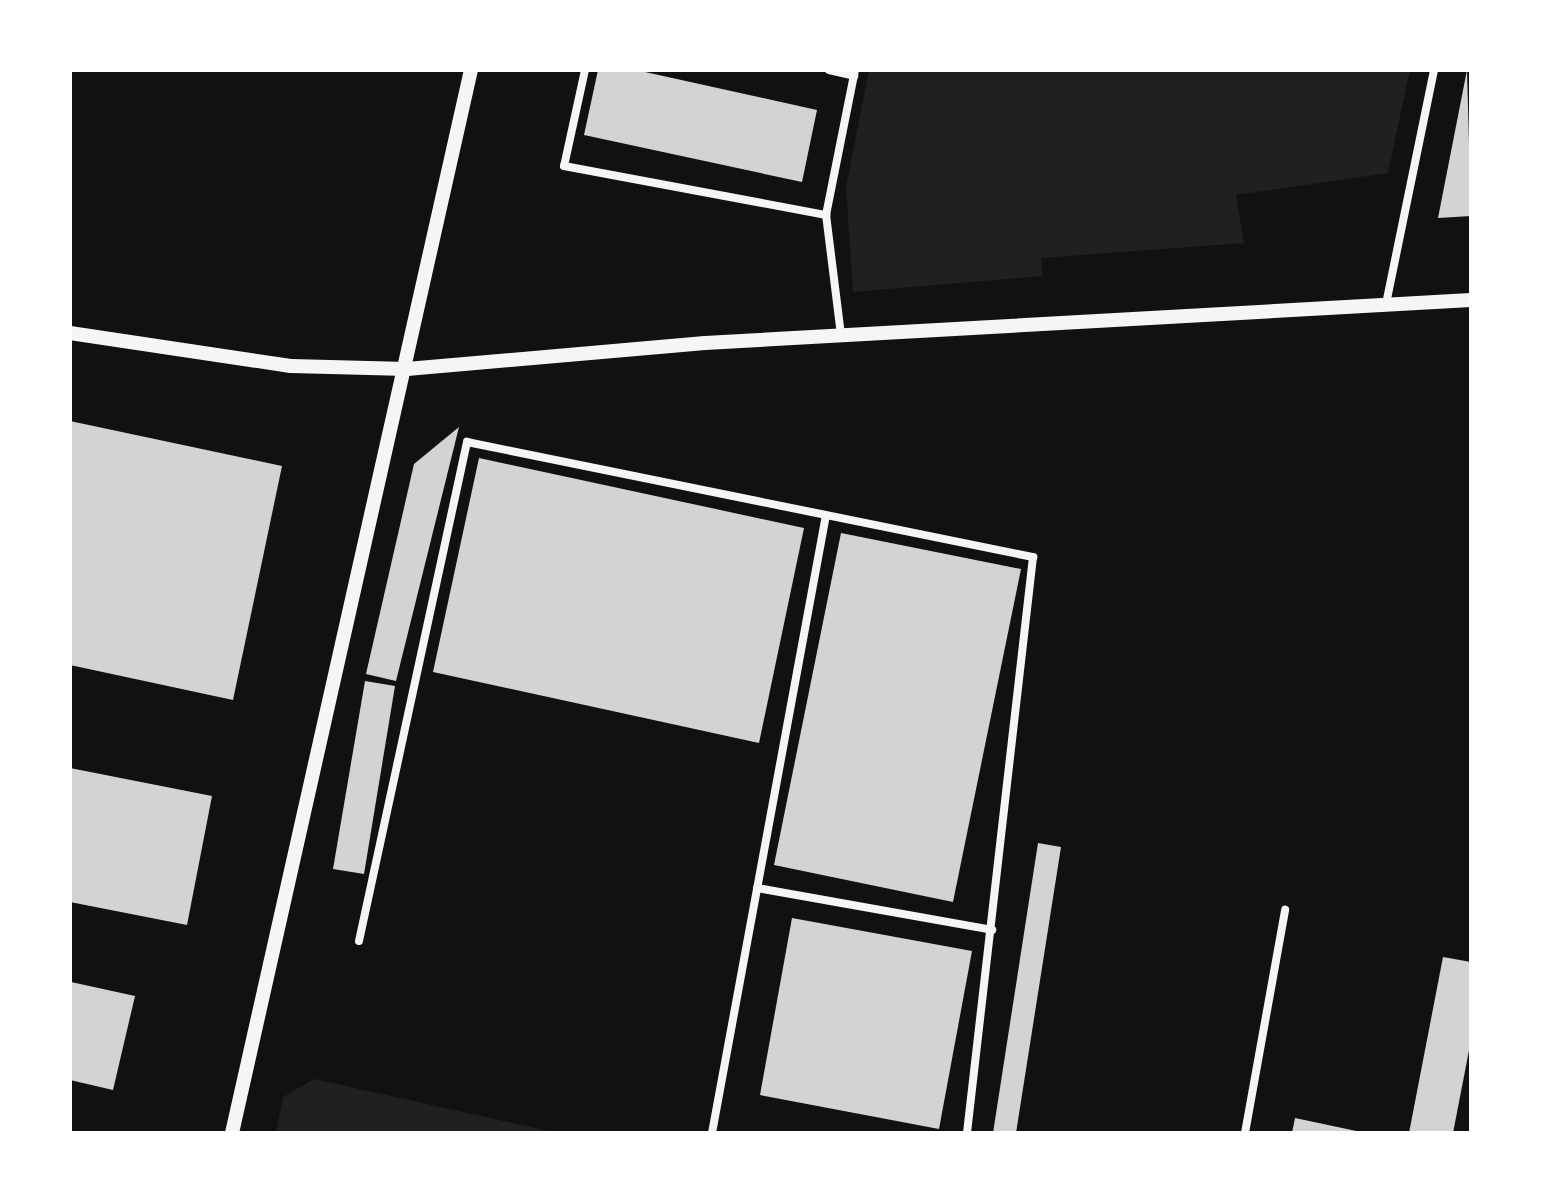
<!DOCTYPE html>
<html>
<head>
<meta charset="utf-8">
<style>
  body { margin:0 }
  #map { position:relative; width:1541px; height:1203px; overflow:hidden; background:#111; font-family:Rubik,sans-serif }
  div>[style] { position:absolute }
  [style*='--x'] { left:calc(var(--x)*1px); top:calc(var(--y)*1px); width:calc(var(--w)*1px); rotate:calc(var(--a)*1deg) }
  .green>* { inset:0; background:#202020 }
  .building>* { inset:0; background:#d3d3d3 }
  .minor>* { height:8px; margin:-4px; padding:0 4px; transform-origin:4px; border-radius:4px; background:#f5f5f5 }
  .tertiary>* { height:14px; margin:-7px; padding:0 7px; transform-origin:7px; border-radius:7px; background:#f5f5f5 }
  span { translate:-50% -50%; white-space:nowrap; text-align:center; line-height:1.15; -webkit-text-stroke:7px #fff; paint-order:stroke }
  .frame { position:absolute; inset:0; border:72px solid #fff; pointer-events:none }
</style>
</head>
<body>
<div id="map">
  <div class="green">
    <i style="clip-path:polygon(869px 70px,1410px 70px,1388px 173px,1236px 195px,1244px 243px,1041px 258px,1043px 276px,853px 292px,846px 187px)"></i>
    <i style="clip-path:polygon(314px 1079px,558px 1133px,276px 1133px,283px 1097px)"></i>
  </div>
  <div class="building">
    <i style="clip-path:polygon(598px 70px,636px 70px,817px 110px,802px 182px,584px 135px)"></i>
    <i style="clip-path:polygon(1467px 70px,1471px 216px,1438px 218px)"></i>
    <i style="clip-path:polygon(70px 421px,282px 466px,233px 700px,70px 665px)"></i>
    <i style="clip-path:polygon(459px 427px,396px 681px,366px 674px,414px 464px)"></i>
    <i style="clip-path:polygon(479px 458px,804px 528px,759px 743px,433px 672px)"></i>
    <i style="clip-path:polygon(841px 533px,1021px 569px,953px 902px,774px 865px)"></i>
    <i style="clip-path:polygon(365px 681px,395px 686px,364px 874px,333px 869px)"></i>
    <i style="clip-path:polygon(70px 768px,212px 796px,187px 925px,70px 902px)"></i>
    <i style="clip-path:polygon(1038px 843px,1061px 847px,1016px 1133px,993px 1133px)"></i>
    <i style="clip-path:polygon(792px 918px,972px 951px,939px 1129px,760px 1095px)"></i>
    <i style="clip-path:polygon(1443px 957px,1471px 962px,1471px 1040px,1453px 1133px,1409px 1133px)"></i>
    <i style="clip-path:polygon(71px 982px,135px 996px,113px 1090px,70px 1080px)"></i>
    <i style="clip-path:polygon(1295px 1118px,1361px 1132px,1361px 1133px,1292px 1133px)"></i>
  </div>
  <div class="minor">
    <i style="--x:585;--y:70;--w:98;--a:102.3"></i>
    <i style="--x:564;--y:166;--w:267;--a:10.6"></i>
    <i style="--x:829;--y:70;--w:26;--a:13"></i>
    <i style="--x:1386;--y:304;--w:239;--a:-78.4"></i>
    <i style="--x:841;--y:335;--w:121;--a:-97.1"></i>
    <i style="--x:826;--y:215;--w:148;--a:-78.7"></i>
    <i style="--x:757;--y:888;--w:239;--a:10.1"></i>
    <i style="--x:359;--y:941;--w:511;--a:-77.79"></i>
    <i style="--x:467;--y:442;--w:578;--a:11.49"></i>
    <i style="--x:1033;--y:557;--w:580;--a:96.54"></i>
    <i style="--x:712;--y:1133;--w:628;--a:-79.55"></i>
    <i style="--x:1245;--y:1133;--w:227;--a:-79.8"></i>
  </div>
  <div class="tertiary">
    <i style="--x:70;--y:333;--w:223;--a:8.5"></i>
    <i style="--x:291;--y:366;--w:116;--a:1.5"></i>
    <i style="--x:407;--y:369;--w:299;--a:-5"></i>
    <i style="--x:705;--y:343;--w:767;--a:-3.21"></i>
    <i style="--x:232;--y:1133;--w:1090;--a:-77.33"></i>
  </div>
  <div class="frame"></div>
</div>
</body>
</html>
